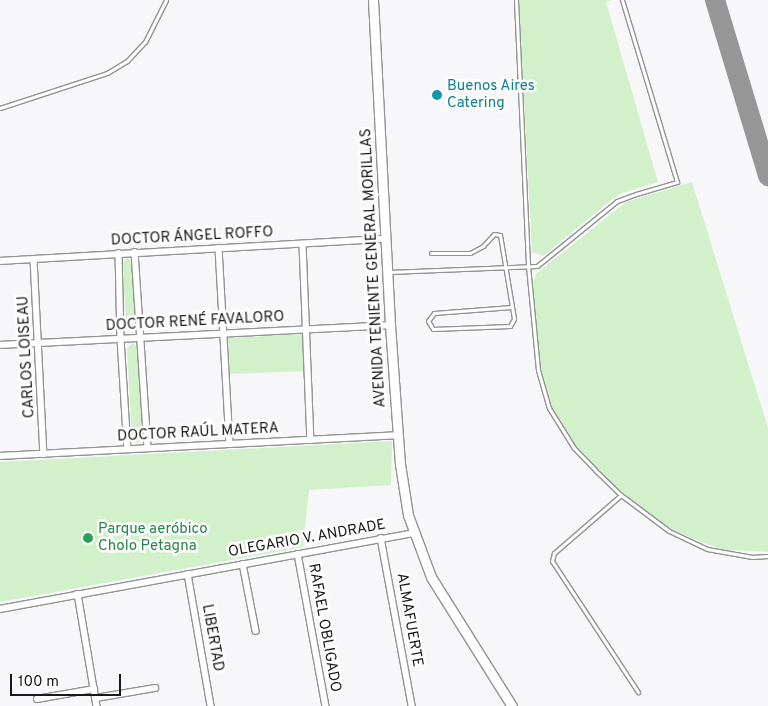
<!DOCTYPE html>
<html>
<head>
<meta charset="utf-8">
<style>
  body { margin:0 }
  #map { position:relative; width:768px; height:706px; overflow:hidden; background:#f7f7f9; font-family:Overpass,sans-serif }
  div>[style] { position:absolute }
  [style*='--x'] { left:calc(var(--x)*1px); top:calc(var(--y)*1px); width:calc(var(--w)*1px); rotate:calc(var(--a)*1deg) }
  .green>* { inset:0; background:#d2f1cb }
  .taxiway>* { height:20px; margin:-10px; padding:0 10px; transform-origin:10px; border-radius:10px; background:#969697 }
  .roads { filter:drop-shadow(1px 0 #929394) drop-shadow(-1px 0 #929394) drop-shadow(0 1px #929394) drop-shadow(0 -1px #929394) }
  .lane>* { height:3px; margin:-1.5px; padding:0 1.5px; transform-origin:1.5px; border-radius:1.5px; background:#fff }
  .street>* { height:5.5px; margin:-2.75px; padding:0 2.75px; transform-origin:2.75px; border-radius:2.75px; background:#fff }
  .secondary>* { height:9px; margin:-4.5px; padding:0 4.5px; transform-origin:4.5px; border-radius:4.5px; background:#fff }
  .dots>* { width:14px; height:14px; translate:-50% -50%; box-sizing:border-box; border:2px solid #fff; border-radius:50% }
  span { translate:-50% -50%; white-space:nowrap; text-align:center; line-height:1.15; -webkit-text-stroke:5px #fff; paint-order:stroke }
  .culture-label { font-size:15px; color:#0d838f }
  .left { translate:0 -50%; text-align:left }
  .street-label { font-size:15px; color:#191919 }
  .leisure-label { font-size:15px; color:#27864d }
  .scale { position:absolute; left:10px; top:674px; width:111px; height:22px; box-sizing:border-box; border:2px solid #191919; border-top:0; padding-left:6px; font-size:15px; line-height:18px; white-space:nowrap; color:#191919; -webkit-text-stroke:4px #fff; paint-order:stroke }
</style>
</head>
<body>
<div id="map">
  <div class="green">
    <i style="clip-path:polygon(519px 0,611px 0,606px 2px,658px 182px,622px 193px,610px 201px,543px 256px,532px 252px)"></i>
    <i style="clip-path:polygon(692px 182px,768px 428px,768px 552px,725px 550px,707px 544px,670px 529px,635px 503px,592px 465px,563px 431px,552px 410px,539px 367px,535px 339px,533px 284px,536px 274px,626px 202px)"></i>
    <i style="clip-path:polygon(127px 258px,134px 261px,137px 324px,135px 329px,131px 330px,126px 326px,123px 263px)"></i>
    <i style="clip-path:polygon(304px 334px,306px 371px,230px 374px,228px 338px)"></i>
    <i style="clip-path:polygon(133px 343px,138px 348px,143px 437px,142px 441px,137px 443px,132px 439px,127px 348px)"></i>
    <i style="clip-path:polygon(392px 441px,391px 485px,309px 490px,303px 547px,0 602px,0 462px)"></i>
  </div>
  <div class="taxiway">
    <i style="--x:715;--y:0;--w:184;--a:73.2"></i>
  </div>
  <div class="roads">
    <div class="lane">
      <i style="--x:516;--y:0;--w:266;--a:87.4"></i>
      <i style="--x:528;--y:266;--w:104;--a:84.5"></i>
      <i style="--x:538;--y:370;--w:40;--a:74"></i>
      <i style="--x:549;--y:408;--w:47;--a:58"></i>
      <i style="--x:574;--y:448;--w:30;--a:46"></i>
      <i style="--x:595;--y:470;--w:36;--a:44"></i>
      <i style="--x:621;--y:495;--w:60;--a:36.9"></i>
      <i style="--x:669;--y:531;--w:42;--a:25.3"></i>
      <i style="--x:707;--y:549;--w:46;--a:10.1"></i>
      <i style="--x:752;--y:557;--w:16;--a:-4"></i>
      <i style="--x:0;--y:108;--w:113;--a:-18.1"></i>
      <i style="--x:107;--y:73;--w:23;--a:-31"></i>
      <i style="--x:127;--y:61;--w:26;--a:-47"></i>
      <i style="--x:145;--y:42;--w:47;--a:-63.4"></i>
      <i style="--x:431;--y:253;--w:39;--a:0"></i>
      <i style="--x:470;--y:253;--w:15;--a:-28"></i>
      <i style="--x:483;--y:246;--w:16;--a:-47"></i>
      <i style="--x:494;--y:234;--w:6;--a:9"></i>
      <i style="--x:500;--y:235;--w:85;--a:80.5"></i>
      <i style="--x:514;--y:319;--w:8;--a:120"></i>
      <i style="--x:510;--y:326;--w:77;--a:177.8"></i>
      <i style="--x:433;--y:329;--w:9;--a:-122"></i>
      <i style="--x:428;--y:321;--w:10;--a:-53"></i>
      <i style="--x:434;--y:313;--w:78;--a:-4.4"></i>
      <i style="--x:389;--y:272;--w:148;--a:-2.3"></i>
      <i style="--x:537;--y:266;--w:103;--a:-39.1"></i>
      <i style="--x:617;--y:201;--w:20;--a:-20"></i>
      <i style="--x:636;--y:194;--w:43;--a:-16.3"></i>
      <i style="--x:677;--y:182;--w:190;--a:-106.8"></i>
      <i style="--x:621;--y:495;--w:89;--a:139.1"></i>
      <i style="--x:554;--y:553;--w:8;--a:104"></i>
      <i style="--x:552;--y:561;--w:157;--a:56.7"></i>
    </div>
    <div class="street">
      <i style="--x:303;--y:244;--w:196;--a:87.7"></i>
      <i style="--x:219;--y:248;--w:196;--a:86.8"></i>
      <i style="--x:135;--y:252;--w:196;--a:86.2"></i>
      <i style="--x:119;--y:253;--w:86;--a:88.7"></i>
      <i style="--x:121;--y:339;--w:110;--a:86.4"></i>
      <i style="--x:34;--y:259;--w:195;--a:87.1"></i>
      <i style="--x:0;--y:261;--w:387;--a:-3.3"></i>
      <i style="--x:0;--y:345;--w:391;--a:-2.9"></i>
      <i style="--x:0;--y:456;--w:399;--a:-3"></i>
      <i style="--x:381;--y:538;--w:171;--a:79.5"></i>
      <i style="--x:298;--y:554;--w:155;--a:79.6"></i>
      <i style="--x:243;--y:564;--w:68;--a:79"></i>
      <i style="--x:188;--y:574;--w:134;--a:80.1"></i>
      <i style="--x:78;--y:594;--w:114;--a:80.4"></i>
      <i style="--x:0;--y:609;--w:420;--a:-10.4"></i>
      <i style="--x:96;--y:698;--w:60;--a:-9.6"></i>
      <i style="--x:37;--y:699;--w:58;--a:-10"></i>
    </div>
    <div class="secondary">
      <i style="--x:373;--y:0;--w:325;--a:87"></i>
      <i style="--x:390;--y:325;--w:139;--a:85.9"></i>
      <i style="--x:400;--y:464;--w:52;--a:81.1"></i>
      <i style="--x:408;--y:515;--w:66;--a:69.6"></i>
      <i style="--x:431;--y:577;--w:152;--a:57.9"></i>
    </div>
  </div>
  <div class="dots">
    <i style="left:437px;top:95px;background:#0f9aa8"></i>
    <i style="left:88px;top:538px;background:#2e9e5b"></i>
  </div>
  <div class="culture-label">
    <span class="left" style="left:447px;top:95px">Buenos Aires<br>Catering</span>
  </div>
  <div class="street-label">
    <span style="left:192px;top:237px;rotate:-3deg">DOCTOR ÁNGEL ROFFO</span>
    <span style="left:374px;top:268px;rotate:-93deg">AVENIDA TENIENTE GENERAL MORILLAS</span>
    <span style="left:195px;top:322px;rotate:-3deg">DOCTOR RENÉ FAVALORO</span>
    <span style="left:27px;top:357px;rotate:-93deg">CARLOS LOISEAU</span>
    <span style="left:198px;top:433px;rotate:-3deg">DOCTOR RAÚL MATERA</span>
    <span style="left:307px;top:539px;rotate:-10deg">OLEGARIO V. ANDRADE</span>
    <span style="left:409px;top:620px;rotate:80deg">ALMAFUERTE</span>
    <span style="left:324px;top:628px;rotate:80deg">RAFAEL OBLIGADO</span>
    <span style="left:212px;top:638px;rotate:80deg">LIBERTAD</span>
  </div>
  <div class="leisure-label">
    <span class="left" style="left:98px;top:538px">Parque aeróbico<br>Cholo Petagna</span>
  </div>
  <div class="scale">100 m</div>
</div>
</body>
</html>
